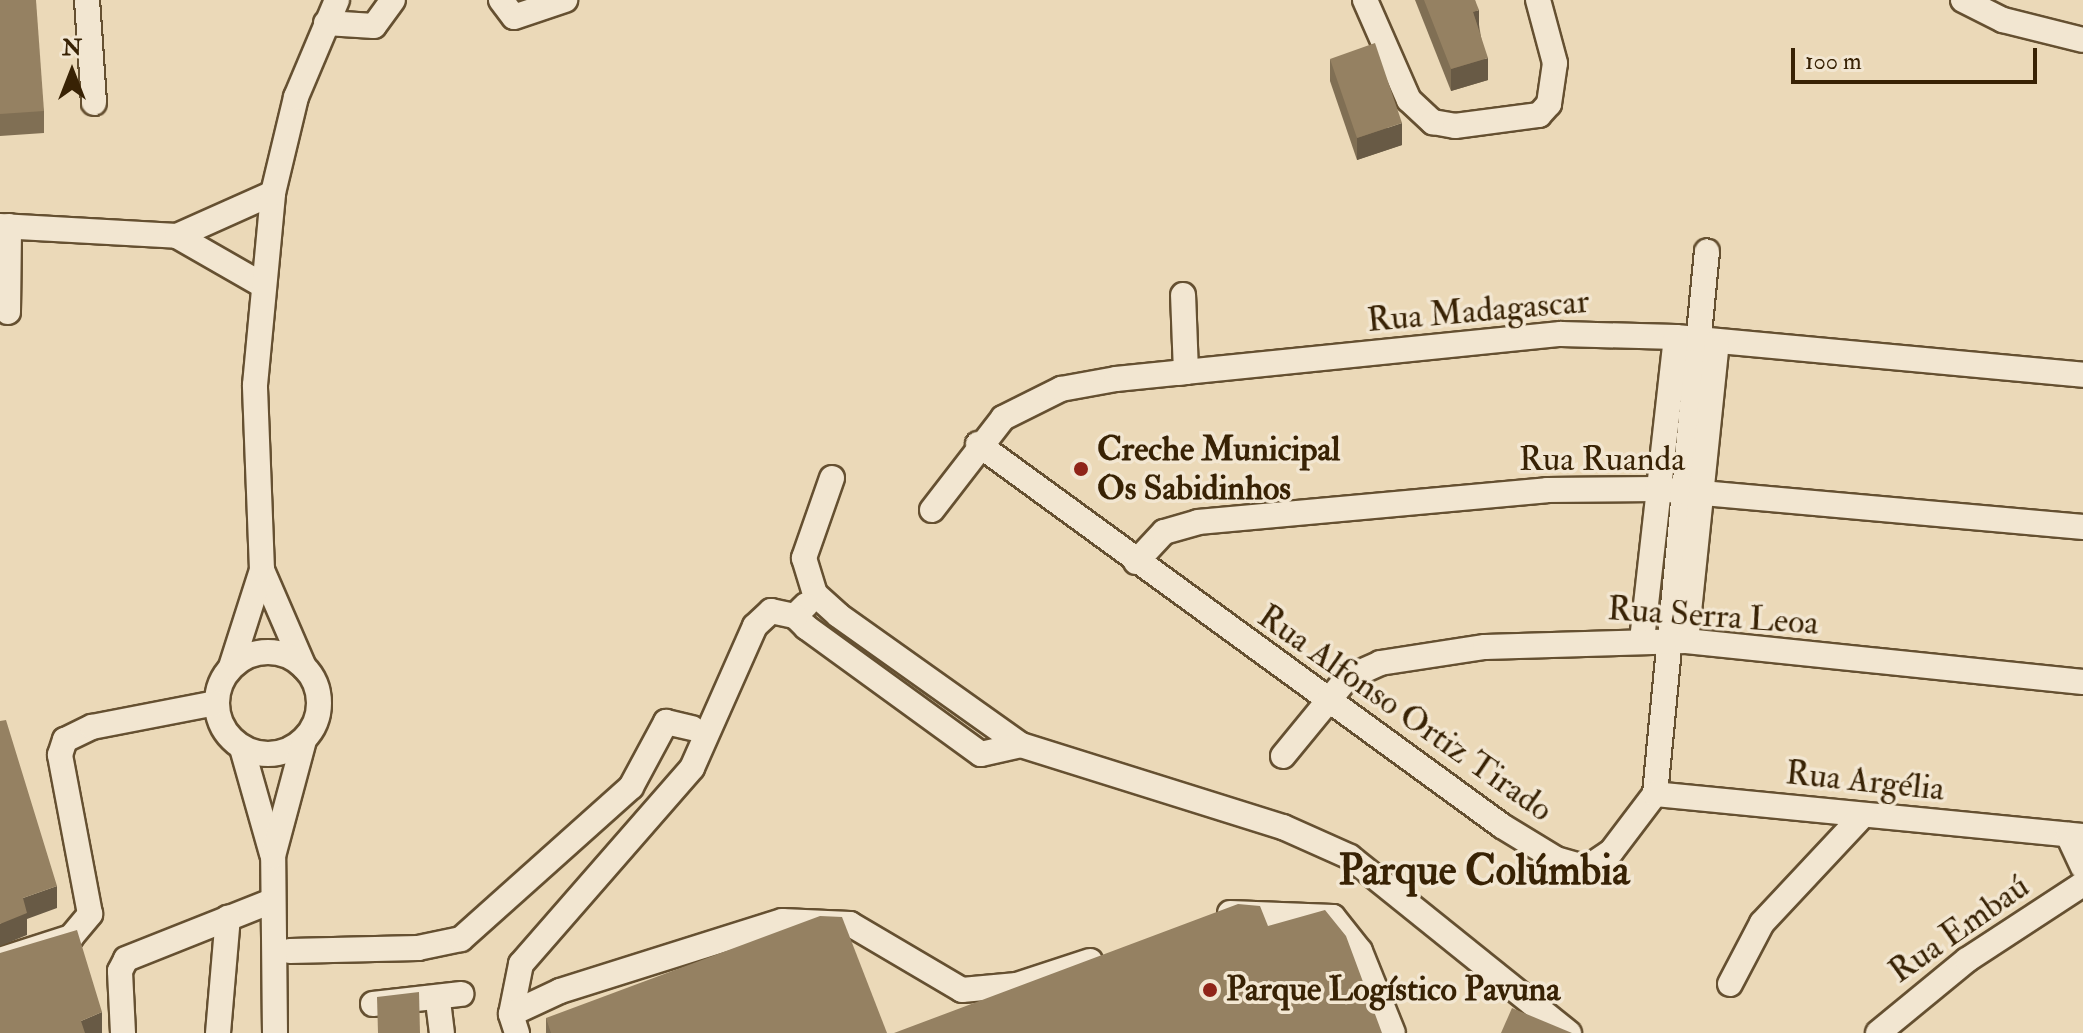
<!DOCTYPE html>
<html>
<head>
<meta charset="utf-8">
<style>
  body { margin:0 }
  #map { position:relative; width:2083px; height:1033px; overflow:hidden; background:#ebd9b8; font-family:"IM FELL Double Pica",serif }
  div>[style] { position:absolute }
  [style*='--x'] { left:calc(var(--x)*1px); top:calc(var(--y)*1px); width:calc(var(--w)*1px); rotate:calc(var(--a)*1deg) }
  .roads { filter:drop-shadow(2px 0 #655031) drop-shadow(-2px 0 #655031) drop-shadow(0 2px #655031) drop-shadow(0 -2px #655031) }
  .minor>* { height:24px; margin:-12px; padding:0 12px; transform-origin:12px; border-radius:12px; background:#f2e6d1 }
  .minor>.ring { margin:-12px; padding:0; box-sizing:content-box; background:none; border:24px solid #f2e6d1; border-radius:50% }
  .wall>* { inset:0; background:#806f54 }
  .shaded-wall>* { inset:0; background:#685a45 }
  .building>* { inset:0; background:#958162 }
  .dots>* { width:22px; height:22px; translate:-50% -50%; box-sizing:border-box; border:4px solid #f2e6d1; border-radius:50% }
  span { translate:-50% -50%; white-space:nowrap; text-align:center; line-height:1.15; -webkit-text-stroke:7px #f2e6d1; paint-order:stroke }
  .street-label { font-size:34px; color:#382204 }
  .poi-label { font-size:34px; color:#382204; font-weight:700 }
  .left { translate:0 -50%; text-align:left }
  .district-label { font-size:42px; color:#382204; font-weight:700 }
  .north { position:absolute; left:32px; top:32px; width:80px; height:80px; -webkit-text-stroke:6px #f2e6d1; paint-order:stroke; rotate:0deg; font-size:22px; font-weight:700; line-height:32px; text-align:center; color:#382204 }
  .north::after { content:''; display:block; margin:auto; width:28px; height:36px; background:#382204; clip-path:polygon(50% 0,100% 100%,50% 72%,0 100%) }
  .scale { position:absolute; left:1791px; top:48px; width:246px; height:36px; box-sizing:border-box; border:4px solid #382204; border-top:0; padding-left:10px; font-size:24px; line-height:28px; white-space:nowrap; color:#382204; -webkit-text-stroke:6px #f2e6d1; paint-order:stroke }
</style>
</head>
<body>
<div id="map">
  <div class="roads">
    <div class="minor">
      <i style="--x:87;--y:0;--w:103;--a:86.1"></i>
      <i style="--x:501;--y:0;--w:21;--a:53"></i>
      <i style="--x:514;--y:17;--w:54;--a:-18.4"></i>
      <i style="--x:1365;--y:0;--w:109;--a:66.3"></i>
      <i style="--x:1409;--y:100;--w:33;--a:43"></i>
      <i style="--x:1433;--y:122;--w:22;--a:10"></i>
      <i style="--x:1455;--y:126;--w:85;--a:-7.5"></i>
      <i style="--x:1539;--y:115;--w:15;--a:-48"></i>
      <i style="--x:1549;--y:104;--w:41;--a:-81.7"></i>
      <i style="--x:1555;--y:63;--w:65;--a:-105.1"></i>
      <i style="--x:1963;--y:0;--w:45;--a:26.6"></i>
      <i style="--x:2003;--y:20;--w:82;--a:14"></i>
      <i style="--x:326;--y:23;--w:48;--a:3.6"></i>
      <i style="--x:374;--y:26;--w:32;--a:-54"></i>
      <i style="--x:0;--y:226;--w:177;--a:3.2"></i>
      <i style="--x:177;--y:236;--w:95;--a:29.8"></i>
      <i style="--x:177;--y:236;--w:105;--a:-24.1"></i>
      <i style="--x:8;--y:312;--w:86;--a:-89.3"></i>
      <i style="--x:1177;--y:373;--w:9;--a:-6"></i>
      <i style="--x:1186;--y:372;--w:77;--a:-92.2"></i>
      <i style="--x:978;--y:444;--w:648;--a:36.09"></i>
      <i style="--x:1502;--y:826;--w:63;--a:31.4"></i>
      <i style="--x:1556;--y:859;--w:32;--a:16"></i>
      <i style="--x:1587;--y:868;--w:29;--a:-34"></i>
      <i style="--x:1611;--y:852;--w:73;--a:-52.8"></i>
      <i style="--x:1655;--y:794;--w:545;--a:-84.53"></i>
      <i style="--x:832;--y:478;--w:85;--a:109.3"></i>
      <i style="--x:804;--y:558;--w:38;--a:73"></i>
      <i style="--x:815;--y:594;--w:31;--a:42"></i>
      <i style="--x:838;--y:615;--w:224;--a:35.4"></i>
      <i style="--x:1021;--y:745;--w:275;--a:17.4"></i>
      <i style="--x:1283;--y:827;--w:73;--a:24.1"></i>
      <i style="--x:1350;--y:857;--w:281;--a:38.8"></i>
      <i style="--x:932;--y:510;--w:116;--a:-52.3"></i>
      <i style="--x:1003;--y:418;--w:65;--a:-26.6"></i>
      <i style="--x:1061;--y:389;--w:56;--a:-10.3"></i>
      <i style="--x:1116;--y:379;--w:447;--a:-5.8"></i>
      <i style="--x:1561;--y:334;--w:115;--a:1.5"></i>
      <i style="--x:1676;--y:337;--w:409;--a:5.3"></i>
      <i style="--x:1136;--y:562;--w:41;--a:-47"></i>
      <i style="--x:1164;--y:532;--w:35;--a:-16"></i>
      <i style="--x:1198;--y:522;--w:350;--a:-5.2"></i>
      <i style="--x:1547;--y:490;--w:110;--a:-0.5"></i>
      <i style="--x:1657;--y:489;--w:428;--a:5.1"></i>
      <i style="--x:262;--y:570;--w:106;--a:66.6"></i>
      <i style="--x:806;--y:605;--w:16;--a:135"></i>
      <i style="--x:795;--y:616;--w:16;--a:45"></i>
      <i style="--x:806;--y:627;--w:216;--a:36"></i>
      <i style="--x:981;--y:754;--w:41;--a:-12.7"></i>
      <i style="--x:1642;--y:640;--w:305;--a:-83.6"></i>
      <i style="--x:1686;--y:641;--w:301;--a:-84.1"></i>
      <i class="ring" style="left:217px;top:652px;width:78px;height:78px"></i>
      <i style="--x:231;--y:667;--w:102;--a:-72.3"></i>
      <i style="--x:262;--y:570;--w:185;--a:-92.2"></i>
      <i style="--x:255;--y:385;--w:193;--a:-84.6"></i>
      <i style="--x:273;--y:193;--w:99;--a:-76.5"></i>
      <i style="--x:296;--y:97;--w:105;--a:-67.1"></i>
      <i style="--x:242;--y:748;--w:110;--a:74.2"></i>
      <i style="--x:1283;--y:756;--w:101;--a:-50.6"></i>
      <i style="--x:1347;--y:678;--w:36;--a:-24"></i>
      <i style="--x:1380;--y:663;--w:106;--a:-8.7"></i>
      <i style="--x:1485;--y:647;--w:201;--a:-1.7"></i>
      <i style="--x:1686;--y:641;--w:399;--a:5.9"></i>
      <i style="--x:1655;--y:794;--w:430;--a:5.6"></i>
      <i style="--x:2068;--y:835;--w:35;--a:65"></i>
      <i style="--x:1230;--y:913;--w:103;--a:2.2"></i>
      <i style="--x:1333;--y:917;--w:43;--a:51.5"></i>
      <i style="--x:1360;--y:951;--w:88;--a:68.1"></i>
      <i style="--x:290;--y:951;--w:128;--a:-1.3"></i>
      <i style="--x:418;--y:948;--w:44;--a:-11.8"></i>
      <i style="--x:461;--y:939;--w:228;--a:-41.8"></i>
      <i style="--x:631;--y:787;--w:74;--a:-61.7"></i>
      <i style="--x:666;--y:722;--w:27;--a:13"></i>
      <i style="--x:0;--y:960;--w:75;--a:-17.9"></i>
      <i style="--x:71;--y:937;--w:30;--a:-50"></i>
      <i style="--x:90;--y:914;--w:162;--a:-100.7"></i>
      <i style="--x:60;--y:755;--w:16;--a:-72"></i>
      <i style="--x:65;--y:740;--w:30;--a:-26"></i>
      <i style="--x:92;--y:727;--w:126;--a:-11"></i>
      <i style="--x:1730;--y:984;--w:69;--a:-62.3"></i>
      <i style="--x:1762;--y:923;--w:148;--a:-46.9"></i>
      <i style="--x:438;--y:1001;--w:32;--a:83"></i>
      <i style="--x:373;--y:1004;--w:89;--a:-6.5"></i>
      <i style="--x:511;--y:1014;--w:51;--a:-78.7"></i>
      <i style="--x:521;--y:964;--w:260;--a:-48.9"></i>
      <i style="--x:692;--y:768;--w:155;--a:-66.1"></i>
      <i style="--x:755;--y:626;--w:22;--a:-43"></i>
      <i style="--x:771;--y:611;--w:25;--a:12"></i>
      <i style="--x:123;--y:1033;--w:62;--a:-92.8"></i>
      <i style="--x:120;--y:971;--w:13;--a:-63"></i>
      <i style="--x:126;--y:959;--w:154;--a:-21.7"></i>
      <i style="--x:218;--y:1033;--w:116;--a:-85.1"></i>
      <i style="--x:275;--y:1033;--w:177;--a:-90.6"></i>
      <i style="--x:273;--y:856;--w:120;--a:-75"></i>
      <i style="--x:517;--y:1033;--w:20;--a:-108"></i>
      <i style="--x:511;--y:1014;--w:54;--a:-25.1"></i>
      <i style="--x:560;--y:991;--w:233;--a:-17.5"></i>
      <i style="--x:782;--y:921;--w:68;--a:2.5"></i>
      <i style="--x:850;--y:924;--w:130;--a:30.5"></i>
      <i style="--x:962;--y:990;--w:55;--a:-5.2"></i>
      <i style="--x:1017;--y:985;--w:77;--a:-18.2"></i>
      <i style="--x:1878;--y:1033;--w:115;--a:-39.4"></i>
      <i style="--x:1967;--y:960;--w:139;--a:-33.2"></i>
    </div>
  </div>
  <div class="wall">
    <i style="clip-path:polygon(0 0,44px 111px,44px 133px,0 136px)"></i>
    <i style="clip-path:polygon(1415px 0,1475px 0,1488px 80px,1451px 91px)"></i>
    <i style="clip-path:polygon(1330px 59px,1402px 145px,1357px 160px,1330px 81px)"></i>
    <i style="clip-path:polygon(546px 1018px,887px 1033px,546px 1033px)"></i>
  </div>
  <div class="shaded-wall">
    <i style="clip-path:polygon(1479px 10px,1479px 31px,1473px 12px)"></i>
    <i style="clip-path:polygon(1488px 58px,1488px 80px,1451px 91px,1451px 69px)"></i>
    <i style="clip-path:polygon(1402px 123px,1402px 145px,1357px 160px,1357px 138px)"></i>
    <i style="clip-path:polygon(57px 886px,57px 908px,27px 919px,27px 935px,0 946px,0 924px,23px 898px)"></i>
    <i style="clip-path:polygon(102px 1012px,102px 1033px,81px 1033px,81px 1021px)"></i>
  </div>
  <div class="building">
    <i style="clip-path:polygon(0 0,36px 0,44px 111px,0 114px)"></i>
    <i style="clip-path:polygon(1424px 0,1475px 0,1479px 10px,1473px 12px,1488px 58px,1451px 69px)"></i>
    <i style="clip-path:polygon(1375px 43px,1402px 123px,1357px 138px,1330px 59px)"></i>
    <i style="clip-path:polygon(6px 720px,57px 886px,23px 898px,27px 913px,0 924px,0 721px)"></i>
    <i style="clip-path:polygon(1238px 904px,1260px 906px,1268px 926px,1325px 910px,1346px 936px,1382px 1033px,894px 1033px)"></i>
    <i style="clip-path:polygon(820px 916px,842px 917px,887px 1033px,551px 1033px,546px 1018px)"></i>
    <i style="clip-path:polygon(77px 930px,102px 1012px,81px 1021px,85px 1033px,0 1033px,0 953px)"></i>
    <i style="clip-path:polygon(419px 992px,420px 1033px,378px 1033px,377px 997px)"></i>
    <i style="clip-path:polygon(1512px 1008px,1572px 1033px,1501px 1033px)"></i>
  </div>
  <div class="dots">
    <i style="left:1081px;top:469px;background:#8f2418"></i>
    <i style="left:1210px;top:990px;background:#8f2418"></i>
  </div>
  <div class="street-label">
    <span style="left:1478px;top:311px;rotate:-5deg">Rua Madagascar</span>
    <span style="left:1602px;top:460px">Rua Ruanda</span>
    <span style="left:1713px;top:616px;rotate:4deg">Rua Serra Leoa</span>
    <span style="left:1405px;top:713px;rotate:35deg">Rua Alfonso Ortiz Tirado</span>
    <span style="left:1865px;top:781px;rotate:6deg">Rua Argélia</span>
    <span style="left:1959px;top:929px;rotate:-35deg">Rua Embaú</span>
  </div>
  <div class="poi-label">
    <span class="left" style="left:1097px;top:469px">Creche Municipal<br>Os Sabidinhos</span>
    <span class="left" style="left:1226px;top:990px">Parque Logístico Pavuna</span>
  </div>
  <div class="district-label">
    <span style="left:1484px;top:871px">Parque Colúmbia</span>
  </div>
  <div class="north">N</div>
  <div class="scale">100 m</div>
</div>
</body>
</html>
